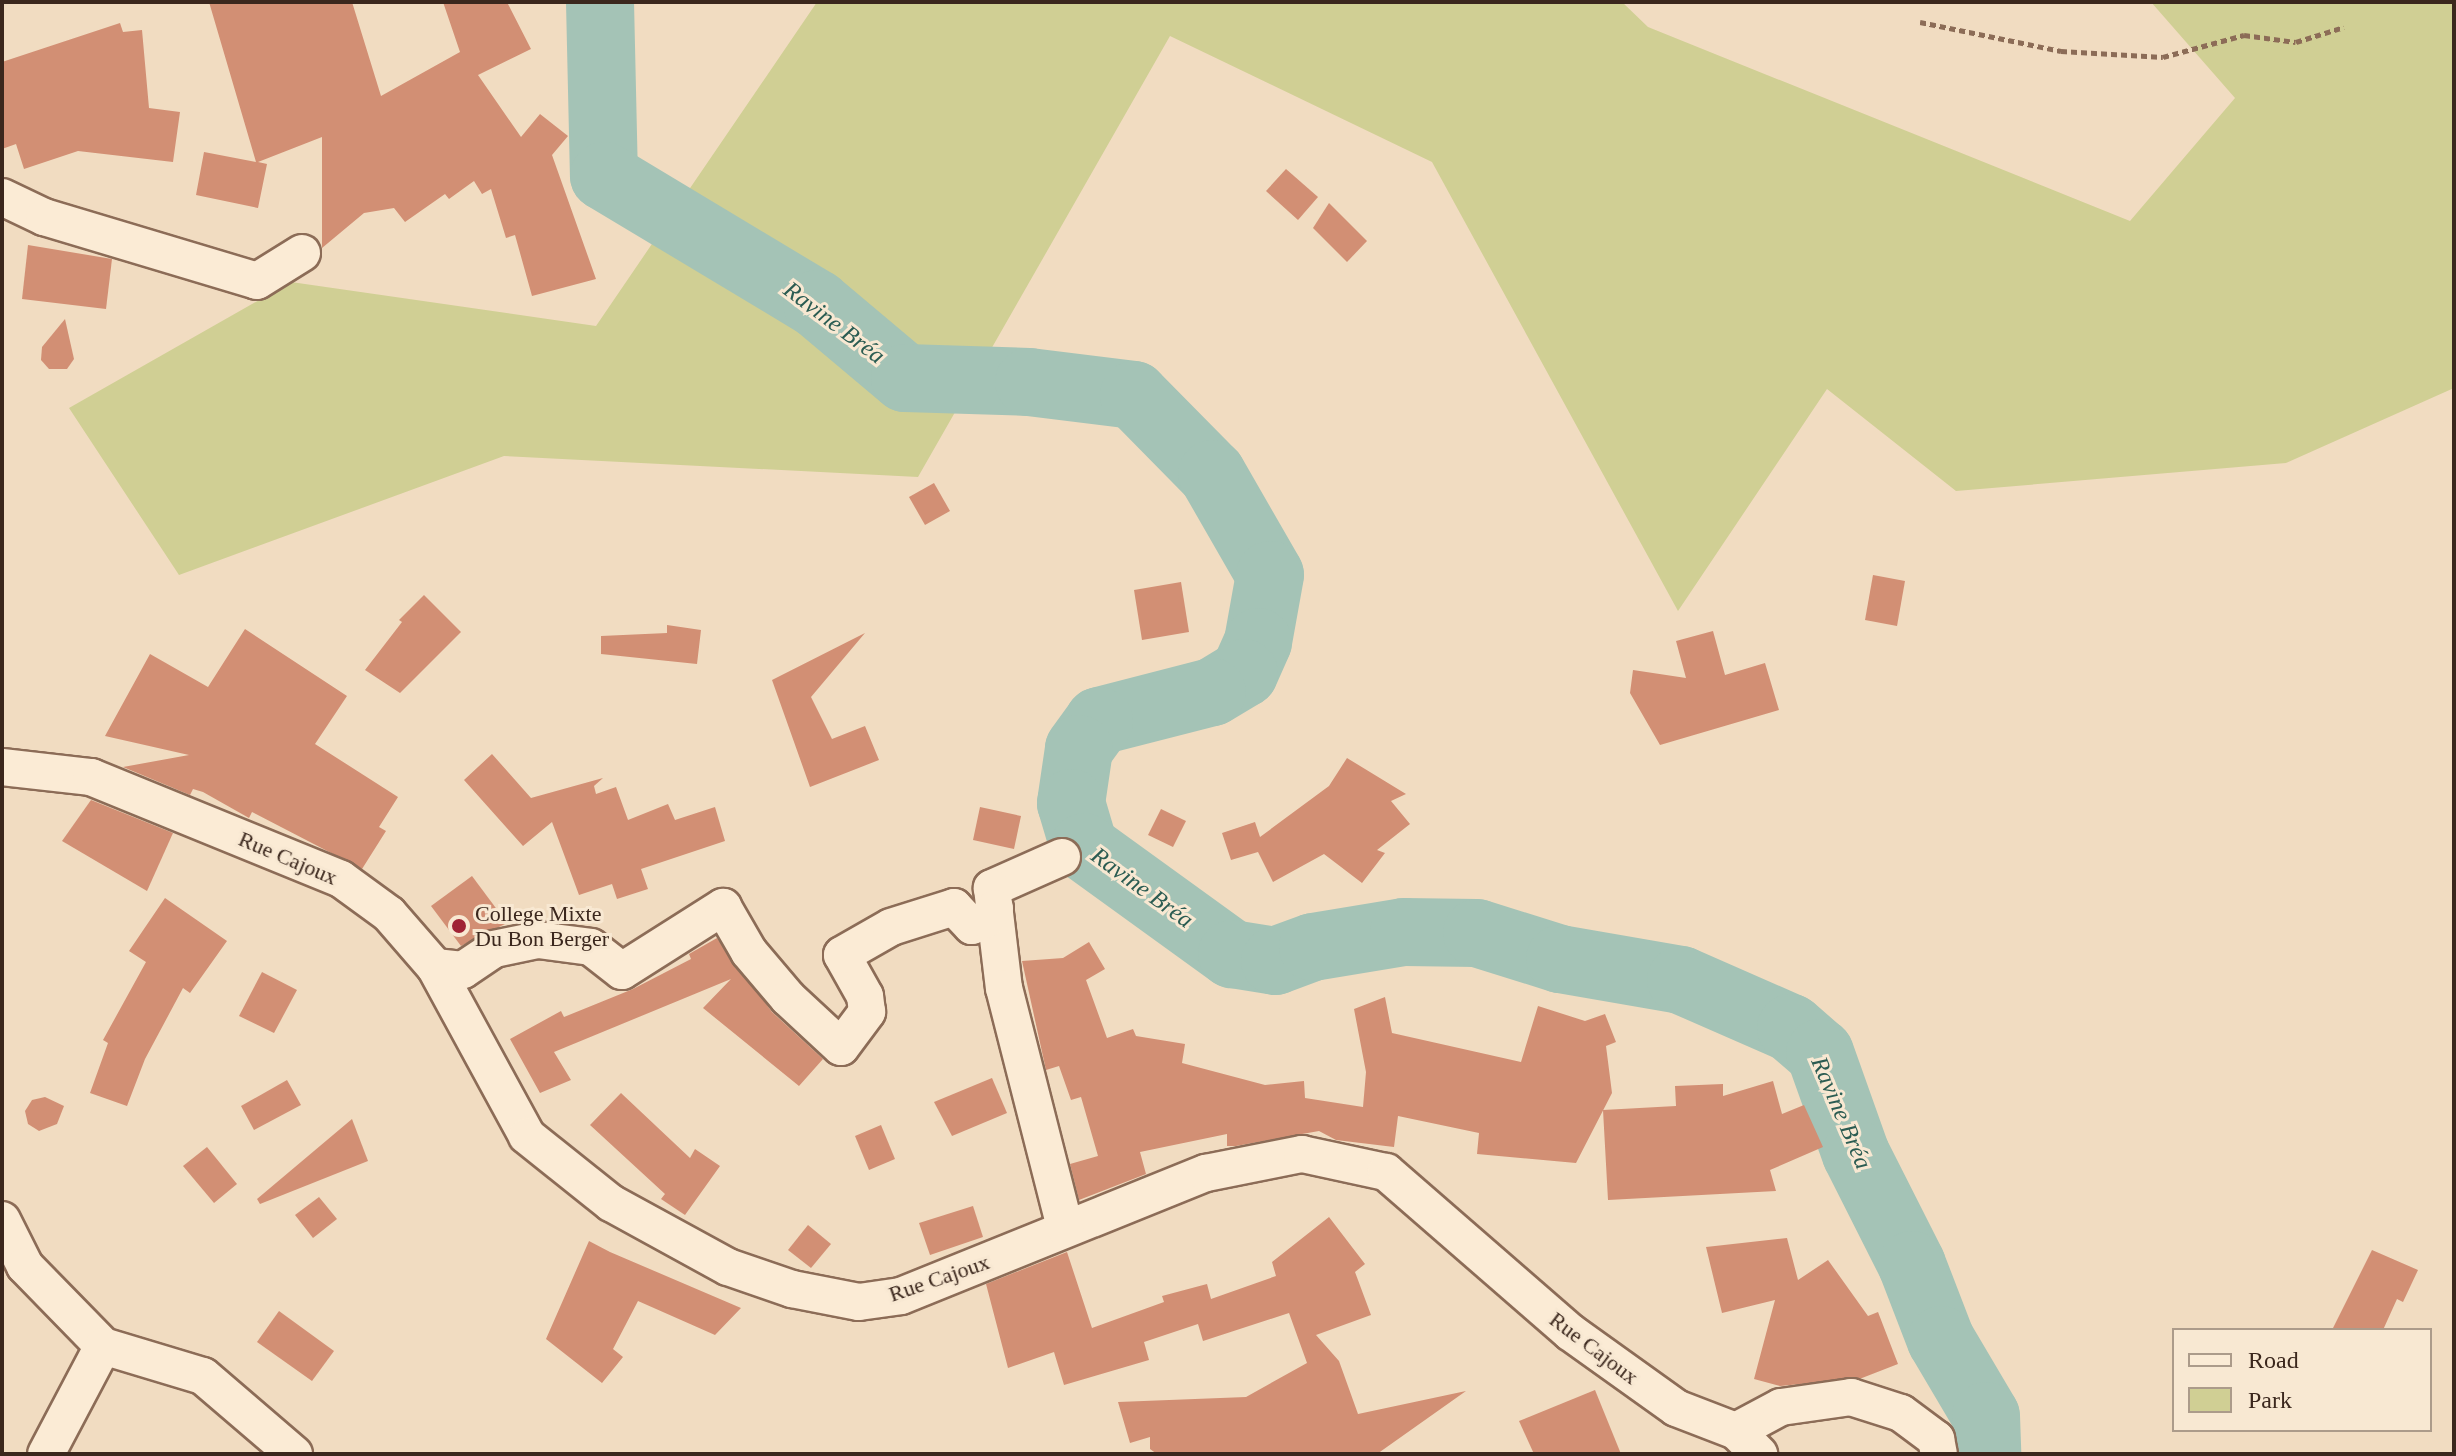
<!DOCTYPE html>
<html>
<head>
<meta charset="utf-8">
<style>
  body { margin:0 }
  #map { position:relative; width:2456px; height:1456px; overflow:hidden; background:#f1dcc1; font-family:Georgia,serif }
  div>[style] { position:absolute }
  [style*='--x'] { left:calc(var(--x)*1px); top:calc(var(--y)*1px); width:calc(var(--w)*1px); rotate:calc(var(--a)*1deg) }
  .green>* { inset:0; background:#d0cf94 }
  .river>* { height:68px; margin:-34px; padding:0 34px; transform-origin:34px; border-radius:34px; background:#a4c3b6 }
  .building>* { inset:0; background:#d28f74 }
  .path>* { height:5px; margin-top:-2.5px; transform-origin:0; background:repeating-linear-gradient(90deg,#8c6c57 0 6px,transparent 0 10px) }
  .roads { filter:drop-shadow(2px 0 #8c6c57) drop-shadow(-2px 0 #8c6c57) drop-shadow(0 2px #8c6c57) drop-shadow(0 -2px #8c6c57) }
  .street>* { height:36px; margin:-18px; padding:0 18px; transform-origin:18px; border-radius:18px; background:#fbebd5 }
  .dots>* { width:22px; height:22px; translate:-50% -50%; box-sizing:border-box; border:4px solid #f8e8d2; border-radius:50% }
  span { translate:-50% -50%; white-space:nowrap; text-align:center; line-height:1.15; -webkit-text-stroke:6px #f8e8d2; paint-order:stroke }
  .street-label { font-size:22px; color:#3b271d }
  .poi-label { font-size:22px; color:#3b271d }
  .left { translate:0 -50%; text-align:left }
  .water-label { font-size:24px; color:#2b5c52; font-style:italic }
  .frame { position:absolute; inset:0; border:4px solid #3b271d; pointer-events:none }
  .legend { position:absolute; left:2172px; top:1328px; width:260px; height:104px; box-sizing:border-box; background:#f8e8d2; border:2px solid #ac9b8a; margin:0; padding:10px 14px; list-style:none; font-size:24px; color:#3b271d }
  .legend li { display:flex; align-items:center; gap:16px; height:40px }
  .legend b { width:40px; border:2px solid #ac9b8a }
</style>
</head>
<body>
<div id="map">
  <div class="green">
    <i style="clip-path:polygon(817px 2px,1622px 2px,1648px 27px,2130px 221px,2235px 98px,2151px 2px,2454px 2px,2454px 388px,2286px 463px,1956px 491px,1827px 389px,1678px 611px,1432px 162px,1170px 36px,918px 477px,504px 456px,179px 575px,69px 408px,291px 282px,596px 326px)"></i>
  </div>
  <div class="river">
    <i style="--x:600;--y:2;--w:174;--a:88.7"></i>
    <i style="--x:604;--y:176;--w:249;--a:31"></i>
    <i style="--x:817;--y:304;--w:115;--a:40.1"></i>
    <i style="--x:905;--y:378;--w:124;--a:1.8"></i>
    <i style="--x:1029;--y:382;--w:106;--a:7.1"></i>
    <i style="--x:1134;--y:395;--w:111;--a:45.4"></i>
    <i style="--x:1212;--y:474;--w:116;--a:60.1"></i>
    <i style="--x:1270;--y:575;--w:68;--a:100.2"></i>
    <i style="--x:1258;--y:642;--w:34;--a:114"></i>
    <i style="--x:1244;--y:673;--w:37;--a:149"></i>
    <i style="--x:1212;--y:692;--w:117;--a:165.6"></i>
    <i style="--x:1099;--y:721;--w:34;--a:126"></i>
    <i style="--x:1079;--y:749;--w:55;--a:98.4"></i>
    <i style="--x:1071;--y:803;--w:46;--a:73.5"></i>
    <i style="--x:1084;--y:847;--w:183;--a:35.9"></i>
    <i style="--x:1232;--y:954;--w:44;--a:9.2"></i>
    <i style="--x:1275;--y:961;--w:40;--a:-20.2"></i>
    <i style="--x:1313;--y:947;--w:92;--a:-9.4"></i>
    <i style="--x:1404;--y:932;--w:73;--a:0.8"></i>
    <i style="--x:1477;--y:933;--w:87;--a:17.4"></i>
    <i style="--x:1560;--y:959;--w:123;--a:9.8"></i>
    <i style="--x:1681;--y:980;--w:120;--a:23.6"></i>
    <i style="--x:1791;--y:1028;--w:38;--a:41"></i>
    <i style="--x:1820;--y:1053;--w:107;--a:70.4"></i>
    <i style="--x:1856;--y:1154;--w:124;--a:63.2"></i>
    <i style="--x:1912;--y:1265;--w:80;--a:68.9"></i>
    <i style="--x:1941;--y:1340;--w:88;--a:59.4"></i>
    <i style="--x:1986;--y:1416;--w:38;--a:88"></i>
  </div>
  <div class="building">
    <i style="clip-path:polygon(209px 2px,352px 2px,381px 96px,460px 52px,443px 2px,507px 2px,531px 49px,478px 75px,521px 137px,540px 114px,568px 136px,552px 155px,596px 279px,532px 296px,515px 235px,506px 238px,491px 189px,482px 194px,474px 181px,449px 199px,445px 194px,405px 222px,394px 208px,364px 213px,322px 248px,322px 137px,258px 162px,267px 164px,258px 208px,196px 195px,204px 152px,256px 162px)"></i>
    <i style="clip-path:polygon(120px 23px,123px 32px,142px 30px,149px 108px,180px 112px,173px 162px,78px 151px,24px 169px,16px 144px,2px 149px,2px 62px)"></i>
    <i style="clip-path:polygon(1286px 169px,1318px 197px,1298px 220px,1266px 191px)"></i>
    <i style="clip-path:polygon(1329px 203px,1367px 241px,1347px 262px,1313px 228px)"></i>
    <i style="clip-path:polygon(28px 245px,112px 259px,106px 309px,22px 299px)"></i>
    <i style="clip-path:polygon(65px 319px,74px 359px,67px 369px,49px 369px,41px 360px,42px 347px)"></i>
    <i style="clip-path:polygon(934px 483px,950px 511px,925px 525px,909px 497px)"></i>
    <i style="clip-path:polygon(1873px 575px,1905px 581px,1897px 626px,1865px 620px)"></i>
    <i style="clip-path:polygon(1181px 582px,1189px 632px,1142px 640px,1134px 590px)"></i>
    <i style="clip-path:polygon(424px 595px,461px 632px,400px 693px,365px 670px,402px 622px,399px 620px)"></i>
    <i style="clip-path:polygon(667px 625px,701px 630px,697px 664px,601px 654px,601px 636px,667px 633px)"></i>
    <i style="clip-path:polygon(245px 629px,347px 696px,315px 744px,398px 797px,379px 827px,386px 831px,362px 869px,252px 812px,249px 818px,203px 792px,193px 789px,190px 795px,123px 767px,189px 755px,105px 736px,150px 654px,208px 687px)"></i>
    <i style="clip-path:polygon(1713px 631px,1725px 675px,1765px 663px,1779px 710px,1660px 745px,1630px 693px,1633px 670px,1686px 678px,1676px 641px)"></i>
    <i style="clip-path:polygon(865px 633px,811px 697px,832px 739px,865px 726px,879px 760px,810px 787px,772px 680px)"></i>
    <i style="clip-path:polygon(492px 754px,531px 798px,603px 778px,594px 786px,596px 794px,616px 787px,628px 820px,668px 804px,675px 820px,715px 807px,725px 841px,641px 869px,648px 889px,617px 899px,612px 884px,579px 895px,552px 822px,523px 846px,464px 780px)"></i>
    <i style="clip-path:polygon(1347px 758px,1406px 794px,1391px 801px,1410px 824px,1377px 850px,1385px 853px,1362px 883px,1324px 854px,1273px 882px,1258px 852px,1231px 860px,1222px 833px,1255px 822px,1260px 837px,1329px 786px)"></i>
    <i style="clip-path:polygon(91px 800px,173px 833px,147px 891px,62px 841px)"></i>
    <i style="clip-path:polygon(980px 807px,1021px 816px,1014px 849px,973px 840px)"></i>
    <i style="clip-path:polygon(1161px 809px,1186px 821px,1173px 847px,1148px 835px)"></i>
    <i style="clip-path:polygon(472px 876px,507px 923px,461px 946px,431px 906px)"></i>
    <i style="clip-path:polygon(165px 898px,227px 941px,190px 993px,183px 988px,145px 1059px,127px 1106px,90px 1093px,108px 1043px,103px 1040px,146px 962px,129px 951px)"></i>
    <i style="clip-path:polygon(717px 938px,772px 1012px,823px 1059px,799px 1086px,703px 1008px,731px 979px,554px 1052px,571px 1080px,540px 1093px,510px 1039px,561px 1011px,564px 1017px,633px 989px,691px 959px,689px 954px)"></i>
    <i style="clip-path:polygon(1089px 942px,1105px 969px,1086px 980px,1107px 1038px,1133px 1029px,1136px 1036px,1185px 1044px,1182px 1063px,1265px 1085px,1304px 1081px,1305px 1098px,1363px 1107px,1366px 1072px,1354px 1009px,1385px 997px,1392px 1033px,1521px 1062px,1538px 1006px,1585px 1021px,1605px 1014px,1616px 1042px,1606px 1046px,1612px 1093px,1576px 1163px,1477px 1154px,1479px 1133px,1398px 1116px,1394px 1147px,1336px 1140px,1319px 1131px,1236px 1146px,1227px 1146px,1227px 1134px,1140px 1152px,1146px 1174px,1079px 1200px,1070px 1164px,1098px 1156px,1081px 1097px,1071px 1100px,1059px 1066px,1046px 1070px,1022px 961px,1063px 958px)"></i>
    <i style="clip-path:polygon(262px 972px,297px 990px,274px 1033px,239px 1016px)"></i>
    <i style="clip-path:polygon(992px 1078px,1007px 1113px,952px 1136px,934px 1102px)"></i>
    <i style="clip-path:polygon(287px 1080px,301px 1105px,254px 1130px,241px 1106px)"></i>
    <i style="clip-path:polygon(1773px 1081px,1782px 1114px,1804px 1105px,1823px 1147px,1770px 1170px,1776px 1191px,1608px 1200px,1603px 1110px,1676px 1106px,1675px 1086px,1723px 1084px,1723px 1096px)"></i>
    <i style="clip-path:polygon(621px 1093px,690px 1158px,695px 1149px,720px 1166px,685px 1215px,661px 1199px,665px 1194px,590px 1125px)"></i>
    <i style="clip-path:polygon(45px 1097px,64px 1106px,57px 1124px,39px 1131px,28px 1124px,25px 1111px,32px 1100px)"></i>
    <i style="clip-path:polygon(352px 1119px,368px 1161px,260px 1204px,257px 1199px)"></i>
    <i style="clip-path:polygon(881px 1125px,895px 1159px,869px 1170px,855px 1136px)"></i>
    <i style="clip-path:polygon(207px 1147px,237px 1184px,214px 1203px,183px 1166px)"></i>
    <i style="clip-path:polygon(319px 1197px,337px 1219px,313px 1238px,295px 1215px)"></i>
    <i style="clip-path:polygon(973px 1206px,983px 1237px,930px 1255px,919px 1223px)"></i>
    <i style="clip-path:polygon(1329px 1217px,1365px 1264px,1355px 1272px,1371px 1315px,1316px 1335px,1339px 1361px,1358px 1414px,1466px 1391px,1377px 1454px,1157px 1454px,1150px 1449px,1150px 1437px,1130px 1443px,1118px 1402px,1246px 1397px,1307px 1363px,1289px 1313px,1203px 1341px,1198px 1324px,1144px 1342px,1149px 1360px,1064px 1385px,1054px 1352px,1008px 1368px,986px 1284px,1067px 1252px,1092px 1328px,1164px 1302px,1162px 1296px,1207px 1284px,1211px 1299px,1276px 1276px,1272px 1262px)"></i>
    <i style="clip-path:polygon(808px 1225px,831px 1244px,811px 1268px,788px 1250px)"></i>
    <i style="clip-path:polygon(1787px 1238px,1798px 1280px,1828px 1260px,1868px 1316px,1878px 1312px,1898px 1364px,1862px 1378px,1780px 1386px,1754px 1379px,1775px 1300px,1722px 1313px,1706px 1247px)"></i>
    <i style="clip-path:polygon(589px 1241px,610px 1252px,741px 1308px,715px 1335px,638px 1301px,613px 1349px,623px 1357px,602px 1383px,546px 1339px)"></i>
    <i style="clip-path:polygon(2372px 1250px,2418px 1270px,2403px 1302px,2397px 1299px,2383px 1330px,2332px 1330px)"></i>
    <i style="clip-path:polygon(279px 1311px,334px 1351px,312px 1381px,257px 1342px)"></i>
    <i style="clip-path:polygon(1595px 1390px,1621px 1454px,1534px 1454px,1519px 1421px)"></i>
  </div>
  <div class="path">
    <i style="--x:1920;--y:22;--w:144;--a:11.6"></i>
    <i style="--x:2061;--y:51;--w:102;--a:3.4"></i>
    <i style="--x:2163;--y:57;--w:84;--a:-15.2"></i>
    <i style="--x:2244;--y:35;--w:52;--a:7.7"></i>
    <i style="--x:2296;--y:42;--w:50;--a:-17.4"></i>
  </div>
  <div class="roads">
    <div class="street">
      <i style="--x:2;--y:197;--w:47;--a:25.5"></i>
      <i style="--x:44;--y:217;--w:222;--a:16.7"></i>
      <i style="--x:257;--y:281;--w:53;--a:-31.9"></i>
      <i style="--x:2;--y:767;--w:90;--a:6.4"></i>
      <i style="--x:91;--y:777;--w:270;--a:22.2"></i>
      <i style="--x:341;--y:879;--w:59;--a:36.1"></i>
      <i style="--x:389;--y:914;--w:70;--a:49"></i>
      <i style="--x:435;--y:967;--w:192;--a:61.4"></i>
      <i style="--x:527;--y:1136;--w:107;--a:38.6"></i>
      <i style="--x:611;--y:1203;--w:133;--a:28.7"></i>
      <i style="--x:728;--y:1267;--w:68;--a:19"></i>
      <i style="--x:792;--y:1289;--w:68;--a:11"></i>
      <i style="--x:859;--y:1302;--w:42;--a:-8.1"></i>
      <i style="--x:901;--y:1296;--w:329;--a:-22"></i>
      <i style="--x:1206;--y:1173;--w:98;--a:-11.2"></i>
      <i style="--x:1302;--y:1154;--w:86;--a:12.1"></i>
      <i style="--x:1386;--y:1172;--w:244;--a:41"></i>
      <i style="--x:1570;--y:1332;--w:130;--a:35.6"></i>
      <i style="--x:1676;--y:1408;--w:64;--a:21"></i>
      <i style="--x:1736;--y:1431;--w:51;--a:-28.1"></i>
      <i style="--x:1781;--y:1407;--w:71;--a:-8.1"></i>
      <i style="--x:1851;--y:1397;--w:52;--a:17.7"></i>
      <i style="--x:1901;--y:1413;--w:44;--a:36.6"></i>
      <i style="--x:1936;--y:1439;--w:15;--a:79"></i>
      <i style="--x:1062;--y:857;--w:77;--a:156.1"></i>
      <i style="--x:992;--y:888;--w:101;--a:83.2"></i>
      <i style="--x:1004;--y:988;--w:248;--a:75.7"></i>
      <i style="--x:435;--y:967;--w:28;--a:6"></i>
      <i style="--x:463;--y:970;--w:37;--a:-34"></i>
      <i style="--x:494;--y:949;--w:45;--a:-11.6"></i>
      <i style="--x:538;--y:940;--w:53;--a:7.5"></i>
      <i style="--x:591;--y:947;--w:39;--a:38"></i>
      <i style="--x:622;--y:971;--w:120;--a:-32.4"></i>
      <i style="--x:723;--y:907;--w:52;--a:60"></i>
      <i style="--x:749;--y:952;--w:60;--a:49.7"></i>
      <i style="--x:788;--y:998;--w:72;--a:42.8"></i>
      <i style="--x:841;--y:1047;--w:44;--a:-53.4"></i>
      <i style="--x:867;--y:1012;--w:16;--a:-97"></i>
      <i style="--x:865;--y:996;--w:47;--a:-119.3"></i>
      <i style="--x:842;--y:955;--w:56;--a:-29.7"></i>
      <i style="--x:891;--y:927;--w:66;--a:-17.6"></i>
      <i style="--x:954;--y:907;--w:26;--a:47"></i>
      <i style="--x:972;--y:926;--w:15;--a:-23"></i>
      <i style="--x:986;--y:920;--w:15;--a:-53"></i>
      <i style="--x:2;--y:1220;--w:51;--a:63.4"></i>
      <i style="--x:25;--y:1266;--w:112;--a:45.7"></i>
      <i style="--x:103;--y:1346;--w:122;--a:117.8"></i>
      <i style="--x:103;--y:1346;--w:104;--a:16.7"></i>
      <i style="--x:203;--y:1376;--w:120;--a:40.6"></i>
      <i style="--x:1736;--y:1431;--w:33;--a:45"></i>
    </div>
  </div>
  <div class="dots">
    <i style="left:459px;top:926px;background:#a02335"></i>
  </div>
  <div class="street-label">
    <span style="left:288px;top:858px;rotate:23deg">Rue Cajoux</span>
    <span style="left:939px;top:1278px;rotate:-19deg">Rue Cajoux</span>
    <span style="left:1594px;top:1348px;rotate:37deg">Rue Cajoux</span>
  </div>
  <div class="poi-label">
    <span class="left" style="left:475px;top:926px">College Mixte<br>Du Bon Berger</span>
  </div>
  <div class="water-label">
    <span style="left:834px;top:323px;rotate:37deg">Ravine Bréa</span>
    <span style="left:1142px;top:888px;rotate:36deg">Ravine Bréa</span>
    <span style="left:1841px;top:1113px;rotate:67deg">Ravine Bréa</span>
  </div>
  <div class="frame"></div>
  <ul class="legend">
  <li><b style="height:10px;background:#fbebd5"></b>Road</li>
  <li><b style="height:22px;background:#d0cf94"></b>Park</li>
  </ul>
</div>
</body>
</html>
